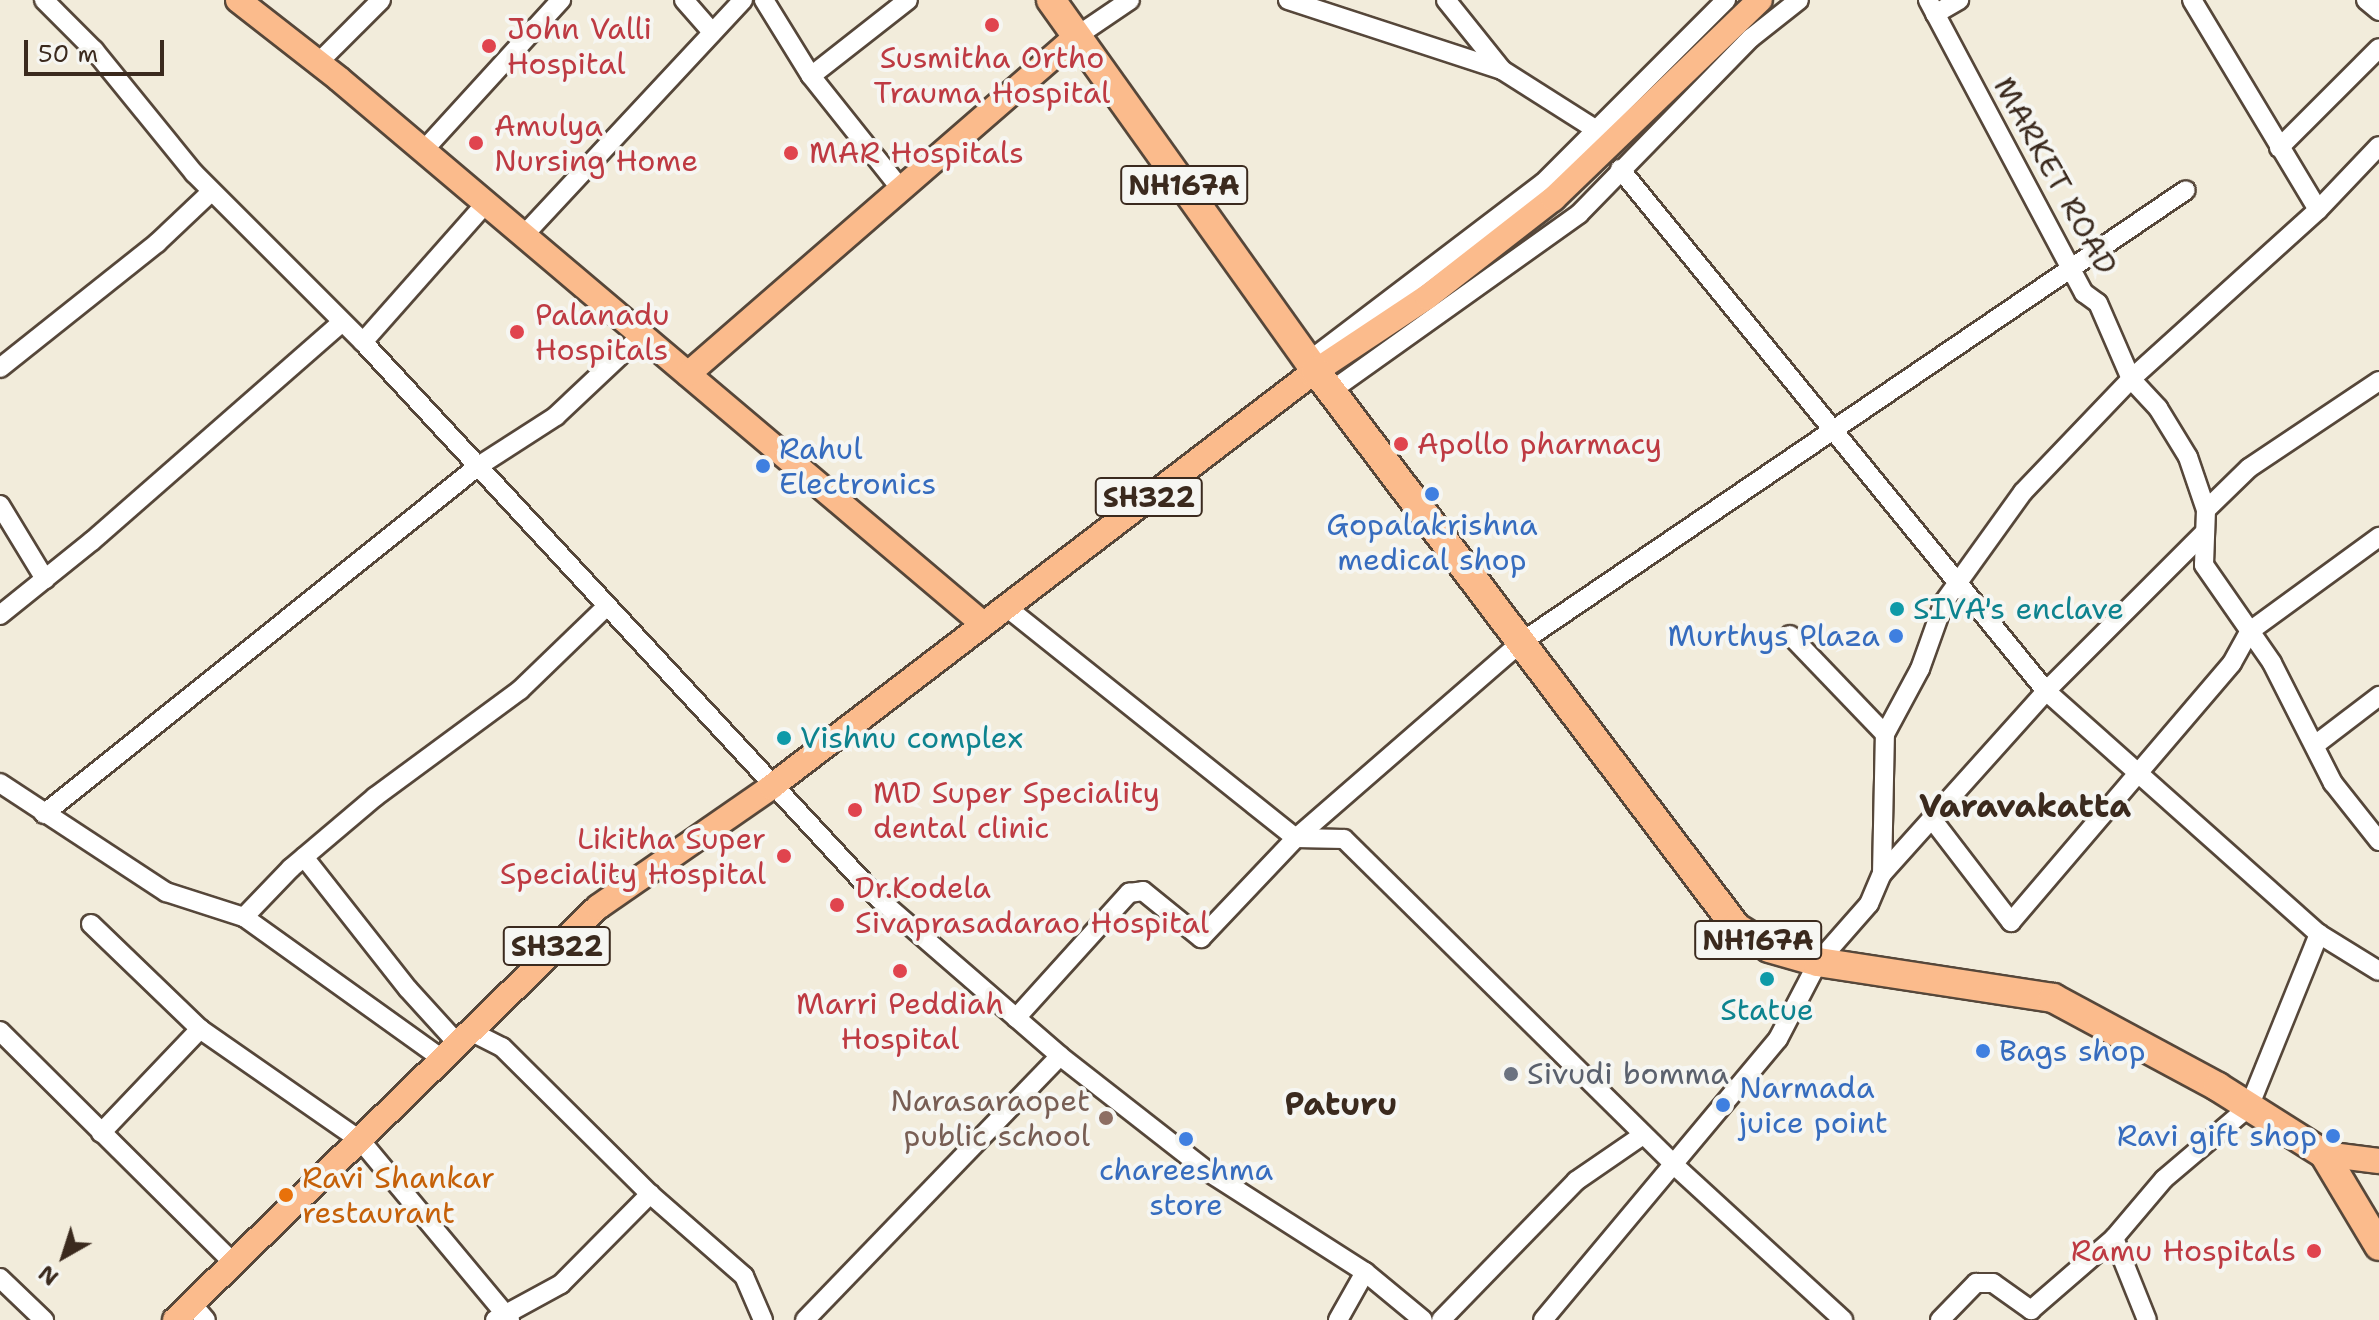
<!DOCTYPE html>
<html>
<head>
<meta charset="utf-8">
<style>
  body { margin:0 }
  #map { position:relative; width:2379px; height:1320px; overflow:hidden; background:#f2ecdb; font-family:"Shantell Sans",sans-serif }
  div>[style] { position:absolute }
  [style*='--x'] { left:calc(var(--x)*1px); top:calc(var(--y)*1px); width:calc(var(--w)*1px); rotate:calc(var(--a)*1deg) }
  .roads { filter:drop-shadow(2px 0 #56473a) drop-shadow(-2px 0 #56473a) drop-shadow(0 2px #56473a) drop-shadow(0 -2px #56473a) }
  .minor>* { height:18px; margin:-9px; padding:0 9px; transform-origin:9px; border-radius:9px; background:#fff }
  .major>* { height:24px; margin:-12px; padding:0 12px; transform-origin:12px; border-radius:12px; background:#fbbb8c }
  .highway>* { height:28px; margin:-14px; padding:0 14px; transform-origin:14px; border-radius:14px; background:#fbbb8c }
  .dots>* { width:22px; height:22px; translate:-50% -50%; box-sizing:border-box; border:4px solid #f6f6f2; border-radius:50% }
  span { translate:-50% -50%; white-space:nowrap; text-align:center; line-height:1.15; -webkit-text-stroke:8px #f6f6f2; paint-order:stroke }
  .shield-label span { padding:2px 6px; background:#f6f6f2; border:2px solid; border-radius:6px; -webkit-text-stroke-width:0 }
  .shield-label { font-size:28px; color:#3b2a1e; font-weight:700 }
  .health-label { font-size:30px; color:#be3a42 }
  .left { translate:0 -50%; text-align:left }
  .right { translate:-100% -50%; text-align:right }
  .street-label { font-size:30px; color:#3b2a1e }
  .shop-label { font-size:30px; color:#366cbe }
  .culture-label { font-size:30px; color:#0d838f }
  .worship-label { font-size:30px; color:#5b616d }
  .education-label { font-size:30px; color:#785e54 }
  .food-label { font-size:30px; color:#c56008 }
  .neighbourhood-label { font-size:32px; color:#3b2a1e; font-weight:700 }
  .north { position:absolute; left:24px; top:1216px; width:80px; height:80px; -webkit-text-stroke:6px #f6f6f2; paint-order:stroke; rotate:219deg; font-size:22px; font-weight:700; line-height:32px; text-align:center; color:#3b2a1e }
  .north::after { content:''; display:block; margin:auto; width:28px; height:36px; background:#3b2a1e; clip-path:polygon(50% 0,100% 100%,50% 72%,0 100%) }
  .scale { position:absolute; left:24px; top:40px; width:140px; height:36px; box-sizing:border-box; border:4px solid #3b2a1e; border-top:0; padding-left:10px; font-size:24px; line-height:28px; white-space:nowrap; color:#3b2a1e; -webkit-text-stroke:6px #f6f6f2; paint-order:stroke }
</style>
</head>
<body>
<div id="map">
  <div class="roads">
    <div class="minor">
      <i style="--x:44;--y:0;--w:71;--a:45"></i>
      <i style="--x:94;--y:50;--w:159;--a:50.9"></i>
      <i style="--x:194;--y:173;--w:239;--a:45"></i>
      <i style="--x:363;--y:342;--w:759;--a:47.19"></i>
      <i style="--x:879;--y:899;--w:240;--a:40.9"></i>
      <i style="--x:1060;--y:1056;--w:187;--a:38"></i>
      <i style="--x:1207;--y:1171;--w:188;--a:32.6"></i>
      <i style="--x:1365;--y:1272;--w:75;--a:39.6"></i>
      <i style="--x:684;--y:0;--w:43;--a:48.8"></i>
      <i style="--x:764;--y:0;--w:89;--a:58.3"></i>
      <i style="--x:811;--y:76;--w:144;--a:51.5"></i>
      <i style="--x:1288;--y:0;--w:225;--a:18.1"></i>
      <i style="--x:1446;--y:0;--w:90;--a:51.3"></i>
      <i style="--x:1502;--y:70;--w:114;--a:32.4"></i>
      <i style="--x:1928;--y:0;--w:332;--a:62"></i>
      <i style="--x:2084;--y:293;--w:17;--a:36"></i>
      <i style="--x:2098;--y:303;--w:83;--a:66.5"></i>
      <i style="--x:2131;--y:379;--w:252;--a:-42.1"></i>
      <i style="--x:2318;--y:210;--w:88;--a:-46.4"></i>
      <i style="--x:2192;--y:0;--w:245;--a:59"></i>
      <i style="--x:2366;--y:0;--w:17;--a:40"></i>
      <i style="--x:1935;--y:14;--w:28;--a:-30"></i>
      <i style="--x:1077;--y:36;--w:64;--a:-34.2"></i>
      <i style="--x:318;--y:63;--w:89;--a:-45"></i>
      <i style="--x:811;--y:76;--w:123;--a:-38.1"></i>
      <i style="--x:2279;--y:148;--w:141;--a:-45"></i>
      <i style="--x:423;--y:151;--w:205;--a:-47.6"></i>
      <i style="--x:1620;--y:169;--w:674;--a:50.78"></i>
      <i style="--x:2046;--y:691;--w:365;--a:41.7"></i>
      <i style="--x:2319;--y:934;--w:70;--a:31.7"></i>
      <i style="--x:524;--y:235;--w:321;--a:-47"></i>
      <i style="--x:363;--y:342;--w:186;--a:-48.5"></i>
      <i style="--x:1309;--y:361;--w:294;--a:-37.3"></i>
      <i style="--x:1543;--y:183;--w:259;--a:-45"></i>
      <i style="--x:0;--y:368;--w:201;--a:-38.5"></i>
      <i style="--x:157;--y:243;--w:74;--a:-43.4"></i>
      <i style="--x:2379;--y:381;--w:156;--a:146.2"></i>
      <i style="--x:2249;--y:468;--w:60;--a:135.7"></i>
      <i style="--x:2206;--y:510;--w:55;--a:92.1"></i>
      <i style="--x:2204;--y:565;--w:119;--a:55.2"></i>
      <i style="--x:2272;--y:663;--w:135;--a:63.1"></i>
      <i style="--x:2333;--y:783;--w:74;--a:51.6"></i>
      <i style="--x:1331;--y:391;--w:305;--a:-35.5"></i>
      <i style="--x:1579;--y:214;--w:246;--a:-45.7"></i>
      <i style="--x:1751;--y:38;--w:61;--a:-38.4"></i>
      <i style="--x:0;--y:505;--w:87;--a:58.7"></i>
      <i style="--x:1005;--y:606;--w:372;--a:38.6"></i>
      <i style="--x:1296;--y:838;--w:297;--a:-41"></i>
      <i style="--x:1520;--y:643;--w:805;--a:-34.22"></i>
      <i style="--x:0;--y:615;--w:118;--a:-38.8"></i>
      <i style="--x:92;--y:541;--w:332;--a:-41.2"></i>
      <i style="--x:1790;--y:635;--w:137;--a:46.2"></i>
      <i style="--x:2315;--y:745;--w:81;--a:-37.4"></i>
      <i style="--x:0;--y:783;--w:199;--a:33.3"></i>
      <i style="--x:166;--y:892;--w:82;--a:17.8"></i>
      <i style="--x:244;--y:917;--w:246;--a:35.6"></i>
      <i style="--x:44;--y:814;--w:555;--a:-38.71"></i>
      <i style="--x:477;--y:467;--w:94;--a:-32.8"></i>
      <i style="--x:556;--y:416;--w:118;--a:-43.3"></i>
      <i style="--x:1932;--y:819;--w:130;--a:52.5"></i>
      <i style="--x:2011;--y:922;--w:340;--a:-49.5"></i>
      <i style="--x:2232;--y:663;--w:37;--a:-61"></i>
      <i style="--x:2250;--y:631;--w:160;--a:-36.1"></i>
      <i style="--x:304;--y:857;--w:168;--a:51.8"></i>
      <i style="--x:408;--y:989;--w:74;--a:47.7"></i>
      <i style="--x:1882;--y:874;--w:246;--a:-48.1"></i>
      <i style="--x:2046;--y:691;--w:225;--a:-45"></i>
      <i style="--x:244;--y:917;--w:68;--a:-46.2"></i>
      <i style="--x:291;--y:868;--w:110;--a:-40.2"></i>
      <i style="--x:375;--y:797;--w:180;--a:-36.4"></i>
      <i style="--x:520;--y:690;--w:120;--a:-44"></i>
      <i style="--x:91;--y:924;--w:151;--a:43.9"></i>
      <i style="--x:200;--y:1029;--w:196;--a:34.8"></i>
      <i style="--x:361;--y:1141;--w:233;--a:50.2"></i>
      <i style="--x:1016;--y:1018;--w:169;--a:-47.9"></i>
      <i style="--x:1129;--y:893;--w:14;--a:-8"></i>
      <i style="--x:1143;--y:891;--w:75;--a:39"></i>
      <i style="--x:1201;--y:938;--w:138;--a:-46.5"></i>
      <i style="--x:1296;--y:838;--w:48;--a:1.2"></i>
      <i style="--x:1344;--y:839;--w:462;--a:44.6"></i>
      <i style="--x:1673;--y:1164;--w:231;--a:42.5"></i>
      <i style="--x:0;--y:1031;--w:330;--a:44.8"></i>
      <i style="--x:470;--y:1031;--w:36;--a:27"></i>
      <i style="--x:502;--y:1047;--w:209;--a:44.8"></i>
      <i style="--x:650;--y:1194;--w:125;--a:41.1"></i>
      <i style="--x:744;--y:1276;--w:48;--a:66.6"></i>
      <i style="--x:101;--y:1133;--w:144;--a:-46.4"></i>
      <i style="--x:2114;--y:1238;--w:88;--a:68.1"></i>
      <i style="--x:0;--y:1278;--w:61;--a:43.7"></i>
      <i style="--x:192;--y:1304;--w:21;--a:49"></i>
      <i style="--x:495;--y:1320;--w:75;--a:-28.6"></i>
      <i style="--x:561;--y:1284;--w:127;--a:-45.3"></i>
      <i style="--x:805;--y:1320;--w:367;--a:-46"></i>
      <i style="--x:1338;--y:1320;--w:55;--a:-60.6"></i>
      <i style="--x:1441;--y:1320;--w:194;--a:-45.8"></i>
      <i style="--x:1576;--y:1181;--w:81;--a:-34.5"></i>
      <i style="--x:1543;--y:1320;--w:366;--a:-50.1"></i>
      <i style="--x:1778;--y:1039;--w:87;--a:-62.5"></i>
      <i style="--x:1818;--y:962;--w:77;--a:-48.7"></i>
      <i style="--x:1869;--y:904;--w:33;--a:-67"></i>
      <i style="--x:1882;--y:874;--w:140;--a:-88.8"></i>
      <i style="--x:1885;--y:734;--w:74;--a:-61.7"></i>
      <i style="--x:1920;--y:669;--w:71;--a:-70.3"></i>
      <i style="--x:1944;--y:602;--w:135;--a:-54.3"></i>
      <i style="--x:2023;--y:492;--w:156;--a:-46.3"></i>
      <i style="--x:2131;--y:379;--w:40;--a:47"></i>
      <i style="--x:2158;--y:408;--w:57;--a:58.5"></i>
      <i style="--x:2188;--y:457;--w:56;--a:71.2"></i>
      <i style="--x:1940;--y:1320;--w:52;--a:-45.8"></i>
      <i style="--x:1976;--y:1283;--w:17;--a:0"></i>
      <i style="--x:1993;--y:1283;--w:47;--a:35.4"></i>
      <i style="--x:2031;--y:1310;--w:110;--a:-40.9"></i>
      <i style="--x:2114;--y:1238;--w:77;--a:-49.7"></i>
      <i style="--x:2164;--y:1179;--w:111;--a:-40.3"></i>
      <i style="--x:2249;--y:1107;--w:187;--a:-68"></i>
    </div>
    <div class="major">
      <i style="--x:238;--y:0;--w:128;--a:38"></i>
      <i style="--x:339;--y:79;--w:842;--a:40.23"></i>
      <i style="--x:688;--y:374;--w:515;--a:-40.99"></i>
      <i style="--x:2324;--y:1154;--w:55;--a:7.3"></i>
      <i style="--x:175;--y:1320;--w:591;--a:-44.31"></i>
      <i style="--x:598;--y:907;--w:211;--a:-34.7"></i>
      <i style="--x:771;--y:787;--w:680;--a:-37.41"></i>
      <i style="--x:1311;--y:374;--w:139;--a:-33.6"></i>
      <i style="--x:1427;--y:297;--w:160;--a:-37.9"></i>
      <i style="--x:1553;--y:199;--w:287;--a:-43.9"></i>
    </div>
    <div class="highway">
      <i style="--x:1051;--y:0;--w:456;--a:54.5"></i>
      <i style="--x:1316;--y:371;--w:697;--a:52.93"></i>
      <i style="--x:1736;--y:927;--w:39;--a:32"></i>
      <i style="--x:1769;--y:948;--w:51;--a:15.9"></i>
      <i style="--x:1818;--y:962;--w:238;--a:8.7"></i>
      <i style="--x:2053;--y:998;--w:187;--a:28.3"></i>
      <i style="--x:2218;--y:1087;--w:125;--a:32.3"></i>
      <i style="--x:2324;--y:1154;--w:107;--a:59.1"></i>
    </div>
  </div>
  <div class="dots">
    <i style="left:992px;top:25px;background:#e0444e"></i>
    <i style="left:489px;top:46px;background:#e0444e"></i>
    <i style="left:476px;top:143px;background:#e0444e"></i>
    <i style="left:791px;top:153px;background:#e0444e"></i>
    <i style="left:517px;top:332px;background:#e0444e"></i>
    <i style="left:1401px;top:444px;background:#e0444e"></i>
    <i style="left:763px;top:466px;background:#3f7fe0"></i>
    <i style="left:1432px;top:494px;background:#3f7fe0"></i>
    <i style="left:1897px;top:609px;background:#0f9aa8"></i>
    <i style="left:1896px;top:636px;background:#3f7fe0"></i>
    <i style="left:784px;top:738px;background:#0f9aa8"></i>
    <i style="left:855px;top:810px;background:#e0444e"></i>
    <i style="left:784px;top:856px;background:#e0444e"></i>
    <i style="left:837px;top:905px;background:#e0444e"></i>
    <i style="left:900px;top:971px;background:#e0444e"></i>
    <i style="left:1767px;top:979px;background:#0f9aa8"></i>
    <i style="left:1983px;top:1051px;background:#3f7fe0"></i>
    <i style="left:1511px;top:1074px;background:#6b7280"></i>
    <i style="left:1723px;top:1105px;background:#3f7fe0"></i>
    <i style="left:1106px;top:1118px;background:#8d6e63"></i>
    <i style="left:2333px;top:1136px;background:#3f7fe0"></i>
    <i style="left:1186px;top:1139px;background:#3f7fe0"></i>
    <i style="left:286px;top:1195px;background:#e8710a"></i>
    <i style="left:2314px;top:1251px;background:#e0444e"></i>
  </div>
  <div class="shield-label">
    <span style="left:1184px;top:185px">NH167A</span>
    <span style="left:1149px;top:497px">SH322</span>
    <span style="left:1758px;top:940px">NH167A</span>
    <span style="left:557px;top:946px">SH322</span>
  </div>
  <div class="health-label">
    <span class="left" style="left:507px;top:46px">John Valli<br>Hospital</span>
    <span style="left:992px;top:75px">Susmitha Ortho<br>Trauma Hospital</span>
    <span class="left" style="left:494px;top:143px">Amulya<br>Nursing Home</span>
    <span class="left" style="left:809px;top:153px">MAR Hospitals</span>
    <span class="left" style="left:535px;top:332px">Palanadu<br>Hospitals</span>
    <span class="left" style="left:1417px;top:444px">Apollo pharmacy</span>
    <span class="left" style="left:873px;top:810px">MD Super Speciality<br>dental clinic</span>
    <span class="right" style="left:766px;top:856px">Likitha Super<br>Speciality Hospital</span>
    <span class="left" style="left:855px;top:905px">Dr.Kodela<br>Sivaprasadarao Hospital</span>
    <span style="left:900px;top:1021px">Marri Peddiah<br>Hospital</span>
    <span class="right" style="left:2296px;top:1251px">Ramu Hospitals</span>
  </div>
  <div class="street-label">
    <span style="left:2055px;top:176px;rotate:61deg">MARKET ROAD</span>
  </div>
  <div class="shop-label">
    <span class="left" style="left:779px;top:466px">Rahul<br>Electronics</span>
    <span style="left:1432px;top:542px">Gopalakrishna<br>medical shop</span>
    <span class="right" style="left:1880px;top:636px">Murthys Plaza</span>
    <span class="left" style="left:1999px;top:1051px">Bags shop</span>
    <span class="left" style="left:1739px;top:1105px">Narmada<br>juice point</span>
    <span class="right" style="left:2317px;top:1136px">Ravi gift shop</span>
    <span style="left:1186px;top:1187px">chareeshma<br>store</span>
  </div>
  <div class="culture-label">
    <span class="left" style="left:1913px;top:609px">SIVA's enclave</span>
    <span class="left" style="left:800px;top:738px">Vishnu complex</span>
    <span style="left:1767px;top:1010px">Statue</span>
  </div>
  <div class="worship-label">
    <span class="left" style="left:1527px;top:1074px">Sivudi bomma</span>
  </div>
  <div class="education-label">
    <span class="right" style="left:1090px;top:1118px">Narasaraopet<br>public school</span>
  </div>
  <div class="food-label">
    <span class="left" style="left:302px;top:1195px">Ravi Shankar<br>restaurant</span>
  </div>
  <div class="neighbourhood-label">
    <span style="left:2025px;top:806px">Varavakatta</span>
    <span style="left:1341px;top:1104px">Paturu</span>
  </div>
  <div class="north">N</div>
  <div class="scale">50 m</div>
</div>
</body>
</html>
